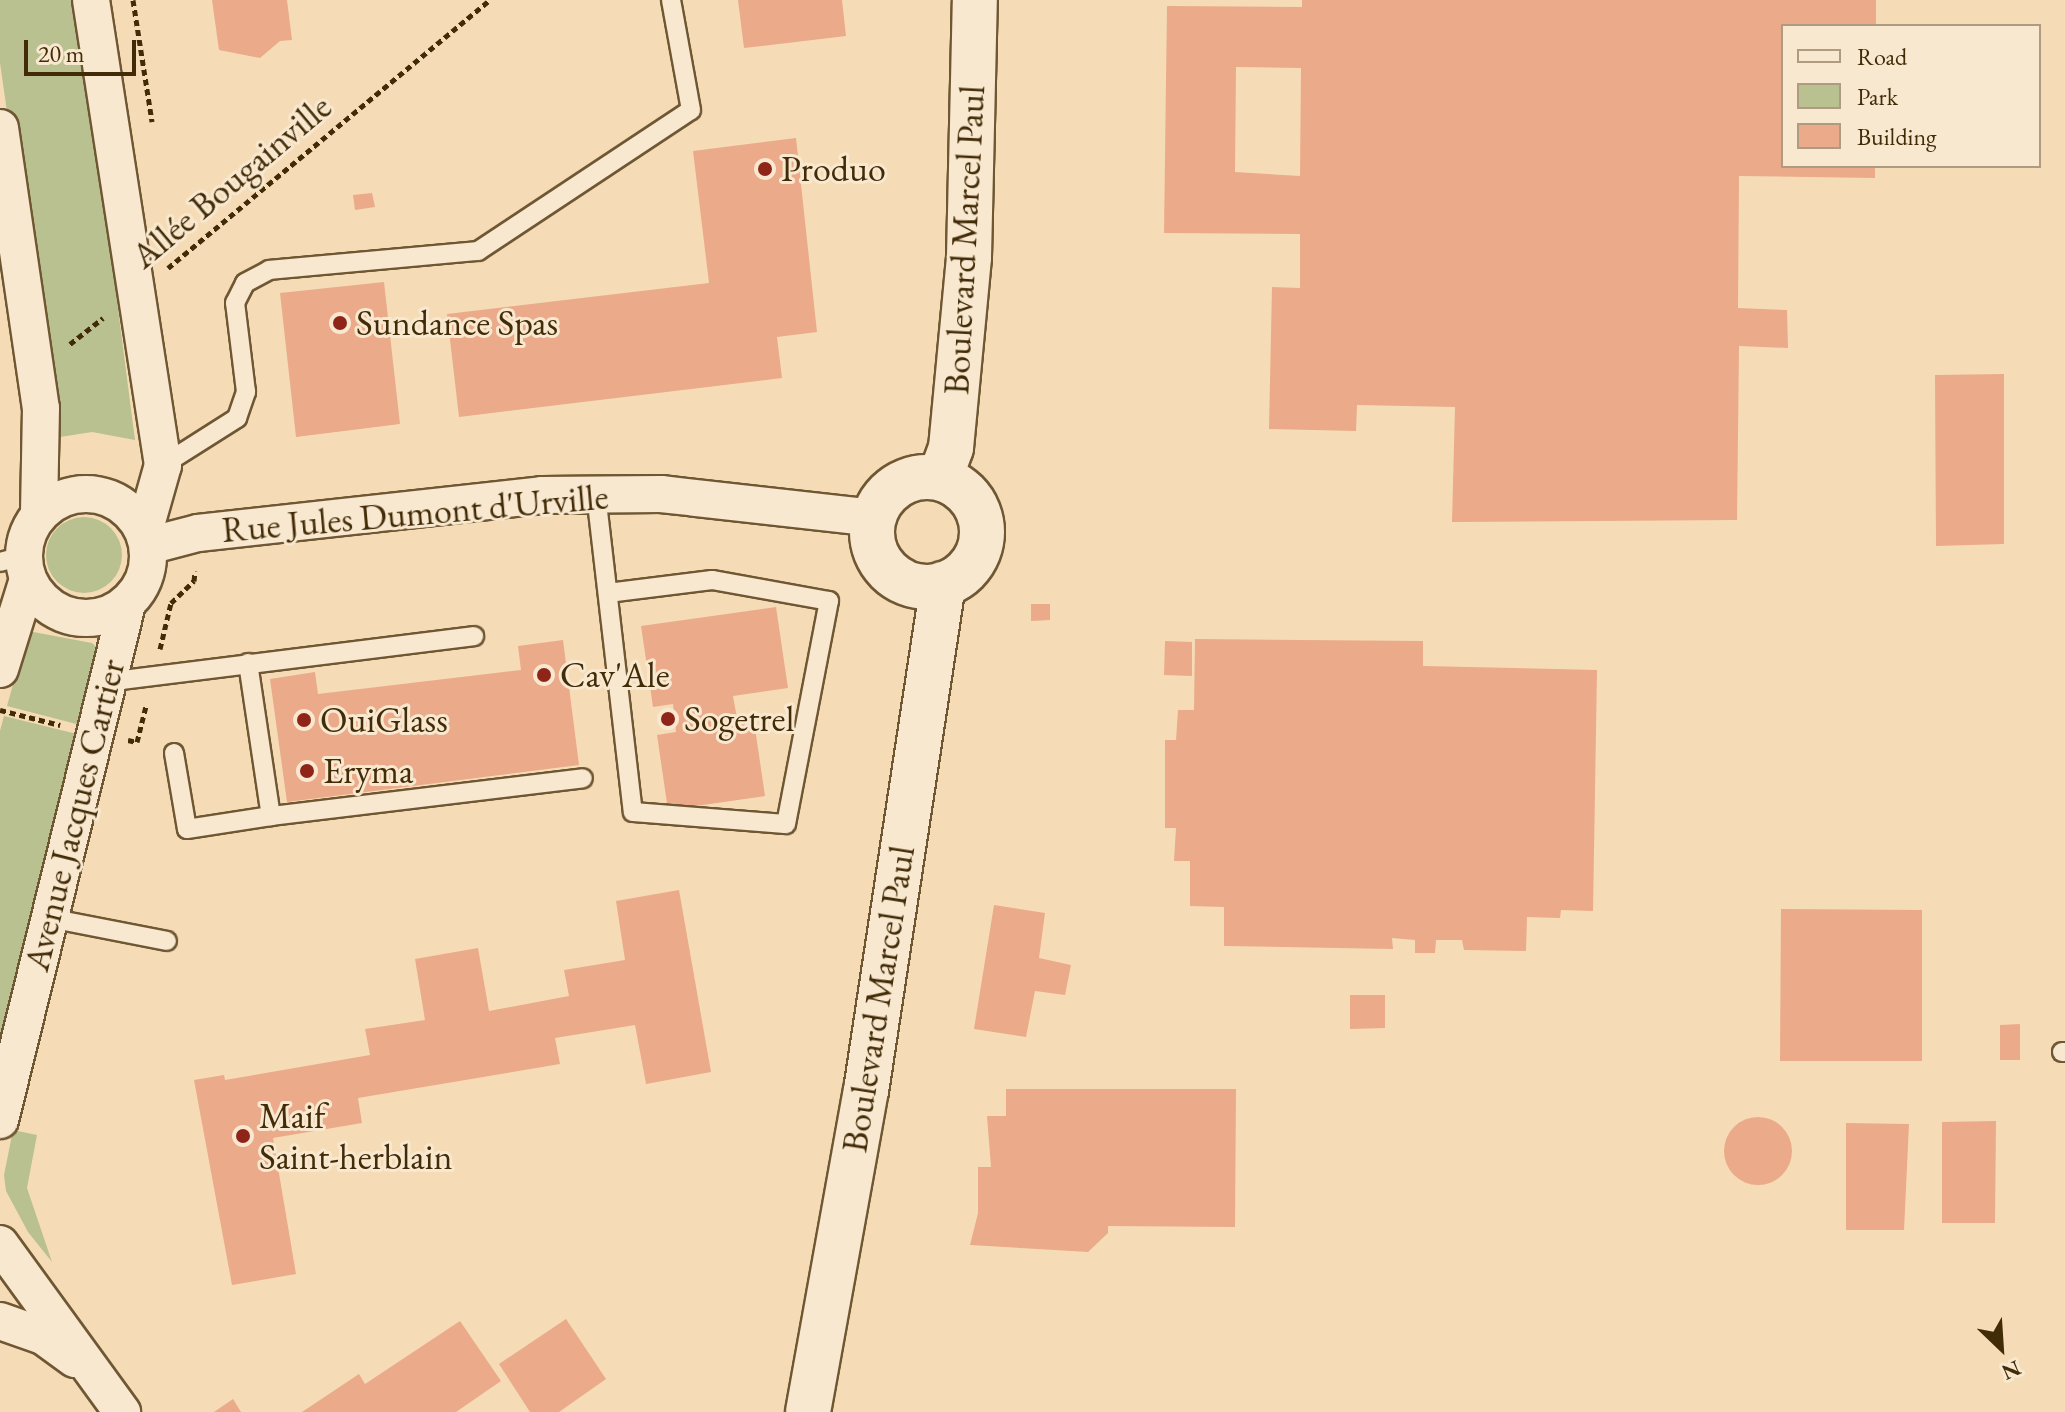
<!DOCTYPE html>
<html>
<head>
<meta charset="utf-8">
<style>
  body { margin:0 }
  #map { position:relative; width:2065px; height:1412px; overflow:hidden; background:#f5dcb6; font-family:"EB Garamond",serif }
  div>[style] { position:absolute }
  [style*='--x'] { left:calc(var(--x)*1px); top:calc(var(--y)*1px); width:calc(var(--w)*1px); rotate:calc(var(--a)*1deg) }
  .green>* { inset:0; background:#b9c190 }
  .round { border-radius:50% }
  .building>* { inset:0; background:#ebaa89 }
  .path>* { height:5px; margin-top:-2.5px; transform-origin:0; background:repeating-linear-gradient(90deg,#422b07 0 6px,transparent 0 10px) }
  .roads { filter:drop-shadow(2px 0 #6f5733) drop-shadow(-2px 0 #6f5733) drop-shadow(0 2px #6f5733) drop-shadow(0 -2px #6f5733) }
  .lane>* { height:18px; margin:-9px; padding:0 9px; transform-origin:9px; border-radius:9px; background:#f8e8d0 }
  .street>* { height:36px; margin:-18px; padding:0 18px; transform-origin:18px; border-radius:18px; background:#f8e8d0 }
  .street>.ring { margin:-18px; padding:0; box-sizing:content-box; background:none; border:36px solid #f8e8d0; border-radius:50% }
  .secondary>* { height:44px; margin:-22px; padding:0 22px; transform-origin:22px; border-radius:22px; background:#f8e8d0 }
  .secondary>.ring { margin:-22px; padding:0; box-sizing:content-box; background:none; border:44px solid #f8e8d0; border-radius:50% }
  .dots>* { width:22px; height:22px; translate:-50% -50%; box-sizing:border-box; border:4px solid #f8e8d0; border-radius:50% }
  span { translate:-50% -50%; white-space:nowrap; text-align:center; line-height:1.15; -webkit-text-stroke:6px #f8e8d0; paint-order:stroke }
  .poi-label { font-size:36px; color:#422b07 }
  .left { translate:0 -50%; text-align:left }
  .street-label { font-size:36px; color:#422b07 }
  .legend { position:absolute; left:1781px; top:24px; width:260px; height:144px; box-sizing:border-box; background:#f8e8d0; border:2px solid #af9c80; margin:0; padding:10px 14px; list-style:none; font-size:24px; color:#422b07 }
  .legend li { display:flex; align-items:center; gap:16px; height:40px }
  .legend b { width:40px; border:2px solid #af9c80 }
  .north { position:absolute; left:1961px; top:1308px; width:80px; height:80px; -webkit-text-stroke:6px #f8e8d0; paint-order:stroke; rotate:155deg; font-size:22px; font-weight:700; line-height:32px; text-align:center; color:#422b07 }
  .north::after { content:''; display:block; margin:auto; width:28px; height:36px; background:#422b07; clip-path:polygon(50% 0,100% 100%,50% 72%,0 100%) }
  .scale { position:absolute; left:24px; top:40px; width:112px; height:36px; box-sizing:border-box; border:4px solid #422b07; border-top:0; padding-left:10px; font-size:24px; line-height:28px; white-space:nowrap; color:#422b07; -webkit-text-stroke:6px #f8e8d0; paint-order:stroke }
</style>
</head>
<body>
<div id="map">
  <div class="green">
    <i style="clip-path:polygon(0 0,78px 0,135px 440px,92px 432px,54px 438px,0 63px)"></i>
    <i class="round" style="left:46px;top:517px;width:76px;height:76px"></i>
    <i style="clip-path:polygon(28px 631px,92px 643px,100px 650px,84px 726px,7px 706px)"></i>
    <i style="clip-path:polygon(4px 716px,81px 735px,0 1067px,0 731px)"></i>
    <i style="clip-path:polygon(13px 1130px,37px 1135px,27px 1188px,52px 1262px,28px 1232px,6px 1191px,4px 1175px)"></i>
  </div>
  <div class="building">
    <i style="clip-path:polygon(212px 0,287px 0,292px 40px,280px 41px,260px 58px,219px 50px)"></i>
    <i style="clip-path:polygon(738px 0,842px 0,846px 36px,744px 48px)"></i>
    <i style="clip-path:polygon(evenodd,1302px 0,1876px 0,1876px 26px,1783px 26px,1783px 166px,1875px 166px,1875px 178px,1739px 176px,1738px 308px,1787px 310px,1788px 348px,1739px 346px,1737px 520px,1452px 522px,1455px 407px,1357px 405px,1356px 431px,1269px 429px,1272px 287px,1300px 288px,1300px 234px,1164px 233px,1167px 6px,1302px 7px,1302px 0,1236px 67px,1301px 68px,1300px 176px,1235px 172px,1236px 67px)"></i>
    <i style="clip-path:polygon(796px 138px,817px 332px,777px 337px,782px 378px,459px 417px,447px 314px,709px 283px,693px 151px)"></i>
    <i style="clip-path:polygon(372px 193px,375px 207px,355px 210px,353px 195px)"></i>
    <i style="clip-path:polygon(384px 282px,400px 424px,296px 437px,280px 293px)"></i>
    <i style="clip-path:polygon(2004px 374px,2004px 544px,1936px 546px,1935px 375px)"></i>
    <i style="clip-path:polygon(1031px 604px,1050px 604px,1050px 620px,1031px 621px)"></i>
    <i style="clip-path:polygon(776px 607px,788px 688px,733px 696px,738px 724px,754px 721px,765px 796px,668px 810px,657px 735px,676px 732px,673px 704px,653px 707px,641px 626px)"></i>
    <i style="clip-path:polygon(1195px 639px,1423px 641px,1423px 666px,1597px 670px,1593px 911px,1561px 910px,1560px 918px,1527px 917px,1526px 951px,1464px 950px,1462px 940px,1436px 940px,1435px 953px,1415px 953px,1415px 940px,1392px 938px,1393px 949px,1224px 946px,1224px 907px,1190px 906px,1190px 861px,1174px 861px,1176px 828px,1165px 828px,1165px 740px,1176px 740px,1178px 710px,1194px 710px)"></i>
    <i style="clip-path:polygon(563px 640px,579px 765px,287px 802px,270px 679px,315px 672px,318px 694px,521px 670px,518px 646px)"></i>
    <i style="clip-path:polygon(1165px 641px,1192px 642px,1192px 676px,1164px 675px)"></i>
    <i style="clip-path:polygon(679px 890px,711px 1072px,646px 1084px,635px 1025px,555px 1038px,560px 1064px,358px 1098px,362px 1123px,273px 1138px,296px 1274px,232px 1285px,194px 1080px,224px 1075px,225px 1080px,370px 1055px,365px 1029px,425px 1020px,415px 959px,478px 948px,489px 1011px,569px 996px,564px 970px,625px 960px,616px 901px)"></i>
    <i style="clip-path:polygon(994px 905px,1045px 913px,1039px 958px,1071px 965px,1065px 995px,1035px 991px,1026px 1037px,974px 1029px)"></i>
    <i style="clip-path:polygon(1781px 909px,1922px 910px,1922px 1061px,1780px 1061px)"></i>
    <i style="clip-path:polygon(1350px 995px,1385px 995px,1385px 1028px,1350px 1029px)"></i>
    <i style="clip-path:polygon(2020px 1024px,2020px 1060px,2000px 1060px,2000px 1025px)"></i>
    <i style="clip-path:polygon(1006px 1089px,1236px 1089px,1235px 1227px,1108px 1226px,1108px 1233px,1088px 1252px,970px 1245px,978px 1213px,978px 1167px,991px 1167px,987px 1116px,1006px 1116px)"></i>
    <i class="round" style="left:1724px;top:1117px;width:68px;height:68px"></i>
    <i style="clip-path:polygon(1996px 1121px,1995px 1223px,1942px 1223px,1942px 1122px)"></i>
    <i style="clip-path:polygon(1846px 1123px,1909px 1124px,1904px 1230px,1846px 1230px)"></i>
    <i style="clip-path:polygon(566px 1319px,606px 1379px,559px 1412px,530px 1412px,499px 1364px)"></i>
    <i style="clip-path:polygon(460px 1321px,501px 1381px,456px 1412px,302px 1412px,359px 1374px,365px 1384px)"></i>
    <i style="clip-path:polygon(233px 1399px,241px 1412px,214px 1412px)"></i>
  </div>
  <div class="path">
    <i style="--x:133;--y:0;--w:123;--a:81.1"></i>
    <i style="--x:168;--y:268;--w:419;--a:-39.8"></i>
    <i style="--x:70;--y:344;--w:42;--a:-38.2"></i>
    <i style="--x:160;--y:649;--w:47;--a:-76.6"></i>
    <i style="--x:171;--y:603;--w:32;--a:-44"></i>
    <i style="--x:194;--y:581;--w:10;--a:-84"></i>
    <i style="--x:0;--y:710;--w:62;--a:14"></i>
    <i style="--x:128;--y:740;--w:9;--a:13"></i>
    <i style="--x:137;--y:742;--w:37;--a:-76"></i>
  </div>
  <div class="roads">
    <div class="lane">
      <i style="--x:163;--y:465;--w:88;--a:-32.4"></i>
      <i style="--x:237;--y:418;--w:28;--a:-71"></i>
      <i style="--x:246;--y:392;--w:90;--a:-97"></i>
      <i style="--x:235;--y:303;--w:22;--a:-63"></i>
      <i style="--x:245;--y:283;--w:27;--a:-28"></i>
      <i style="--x:269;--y:270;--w:210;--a:-5.2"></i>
      <i style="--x:478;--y:251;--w:255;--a:-33.5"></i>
      <i style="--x:691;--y:110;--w:112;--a:-100.3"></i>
      <i style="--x:596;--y:494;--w:320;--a:83.4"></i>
      <i style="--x:633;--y:812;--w:153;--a:4.5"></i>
      <i style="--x:786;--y:824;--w:227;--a:-79.1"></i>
      <i style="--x:829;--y:601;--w:119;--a:-169.8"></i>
      <i style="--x:712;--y:580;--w:105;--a:172.9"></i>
      <i style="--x:0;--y:562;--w:24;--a:-15"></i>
      <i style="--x:248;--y:663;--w:155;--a:81.5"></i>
      <i style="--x:271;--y:816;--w:314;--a:-6.9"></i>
      <i style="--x:106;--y:682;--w:371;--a:-7.1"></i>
      <i style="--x:174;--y:753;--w:77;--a:80.3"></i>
      <i style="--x:187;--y:829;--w:85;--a:-8.8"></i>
      <i style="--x:49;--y:918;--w:120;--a:11"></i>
      <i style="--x:2062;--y:1052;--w:3;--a:0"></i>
    </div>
    <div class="street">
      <i style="--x:91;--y:0;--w:471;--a:81.2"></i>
      <i style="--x:163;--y:465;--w:70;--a:105.8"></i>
      <i style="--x:0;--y:128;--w:283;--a:81.7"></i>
      <i style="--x:41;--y:408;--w:107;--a:91.1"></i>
      <i class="ring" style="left:24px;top:494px;width:88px;height:88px"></i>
      <i style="--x:148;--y:546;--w:52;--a:-14.6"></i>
      <i style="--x:198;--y:533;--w:346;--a:-6.3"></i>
      <i style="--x:542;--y:495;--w:119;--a:-0.5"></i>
      <i style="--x:661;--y:494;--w:214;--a:6.4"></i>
      <i style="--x:0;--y:669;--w:94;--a:-72.7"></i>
      <i style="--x:0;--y:1120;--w:531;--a:-76.17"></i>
      <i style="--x:0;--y:1244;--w:208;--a:54"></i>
      <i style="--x:0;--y:1321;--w:46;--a:19.2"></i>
      <i style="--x:43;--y:1336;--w:39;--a:36"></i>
    </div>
    <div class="secondary">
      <i class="ring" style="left:872px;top:477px;width:66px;height:66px"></i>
      <i style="--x:940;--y:478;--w:32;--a:-70"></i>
      <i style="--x:951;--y:448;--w:192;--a:-84.6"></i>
      <i style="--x:969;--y:257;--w:257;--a:-88.7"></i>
      <i style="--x:808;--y:1412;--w:326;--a:-79.8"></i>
      <i style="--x:866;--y:1091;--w:513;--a:-81.36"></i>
    </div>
  </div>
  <div class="dots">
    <i style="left:765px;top:169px;background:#8f2418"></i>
    <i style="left:340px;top:323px;background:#8f2418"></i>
    <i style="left:544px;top:675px;background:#8f2418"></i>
    <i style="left:668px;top:719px;background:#8f2418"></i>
    <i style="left:304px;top:720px;background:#8f2418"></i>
    <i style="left:307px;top:771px;background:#8f2418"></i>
    <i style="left:243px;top:1136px;background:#8f2418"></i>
  </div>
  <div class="poi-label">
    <span class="left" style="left:781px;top:169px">Produo</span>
    <span class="left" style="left:356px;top:323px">Sundance Spas</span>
    <span class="left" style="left:560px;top:675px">Cav'Ale</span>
    <span class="left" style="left:684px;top:719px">Sogetrel</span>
    <span class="left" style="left:320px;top:720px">OuiGlass</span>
    <span class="left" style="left:323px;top:771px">Eryma</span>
    <span class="left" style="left:259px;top:1136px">Maif<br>Saint-herblain</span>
  </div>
  <div class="street-label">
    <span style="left:231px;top:181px;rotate:-40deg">Allée Bougainville</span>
    <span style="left:964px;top:240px;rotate:-87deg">Boulevard Marcel Paul</span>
    <span style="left:415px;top:513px;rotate:-5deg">Rue Jules Dumont d'Urville</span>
    <span style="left:74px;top:815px;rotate:-76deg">Avenue Jacques Cartier</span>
    <span style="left:878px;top:999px;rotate:-81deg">Boulevard Marcel Paul</span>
  </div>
  <ul class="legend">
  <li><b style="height:10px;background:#f8e8d0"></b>Road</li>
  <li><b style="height:22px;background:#b9c190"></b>Park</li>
  <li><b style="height:22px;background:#ebaa89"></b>Building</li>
  </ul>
  <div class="north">N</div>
  <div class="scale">20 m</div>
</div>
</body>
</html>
